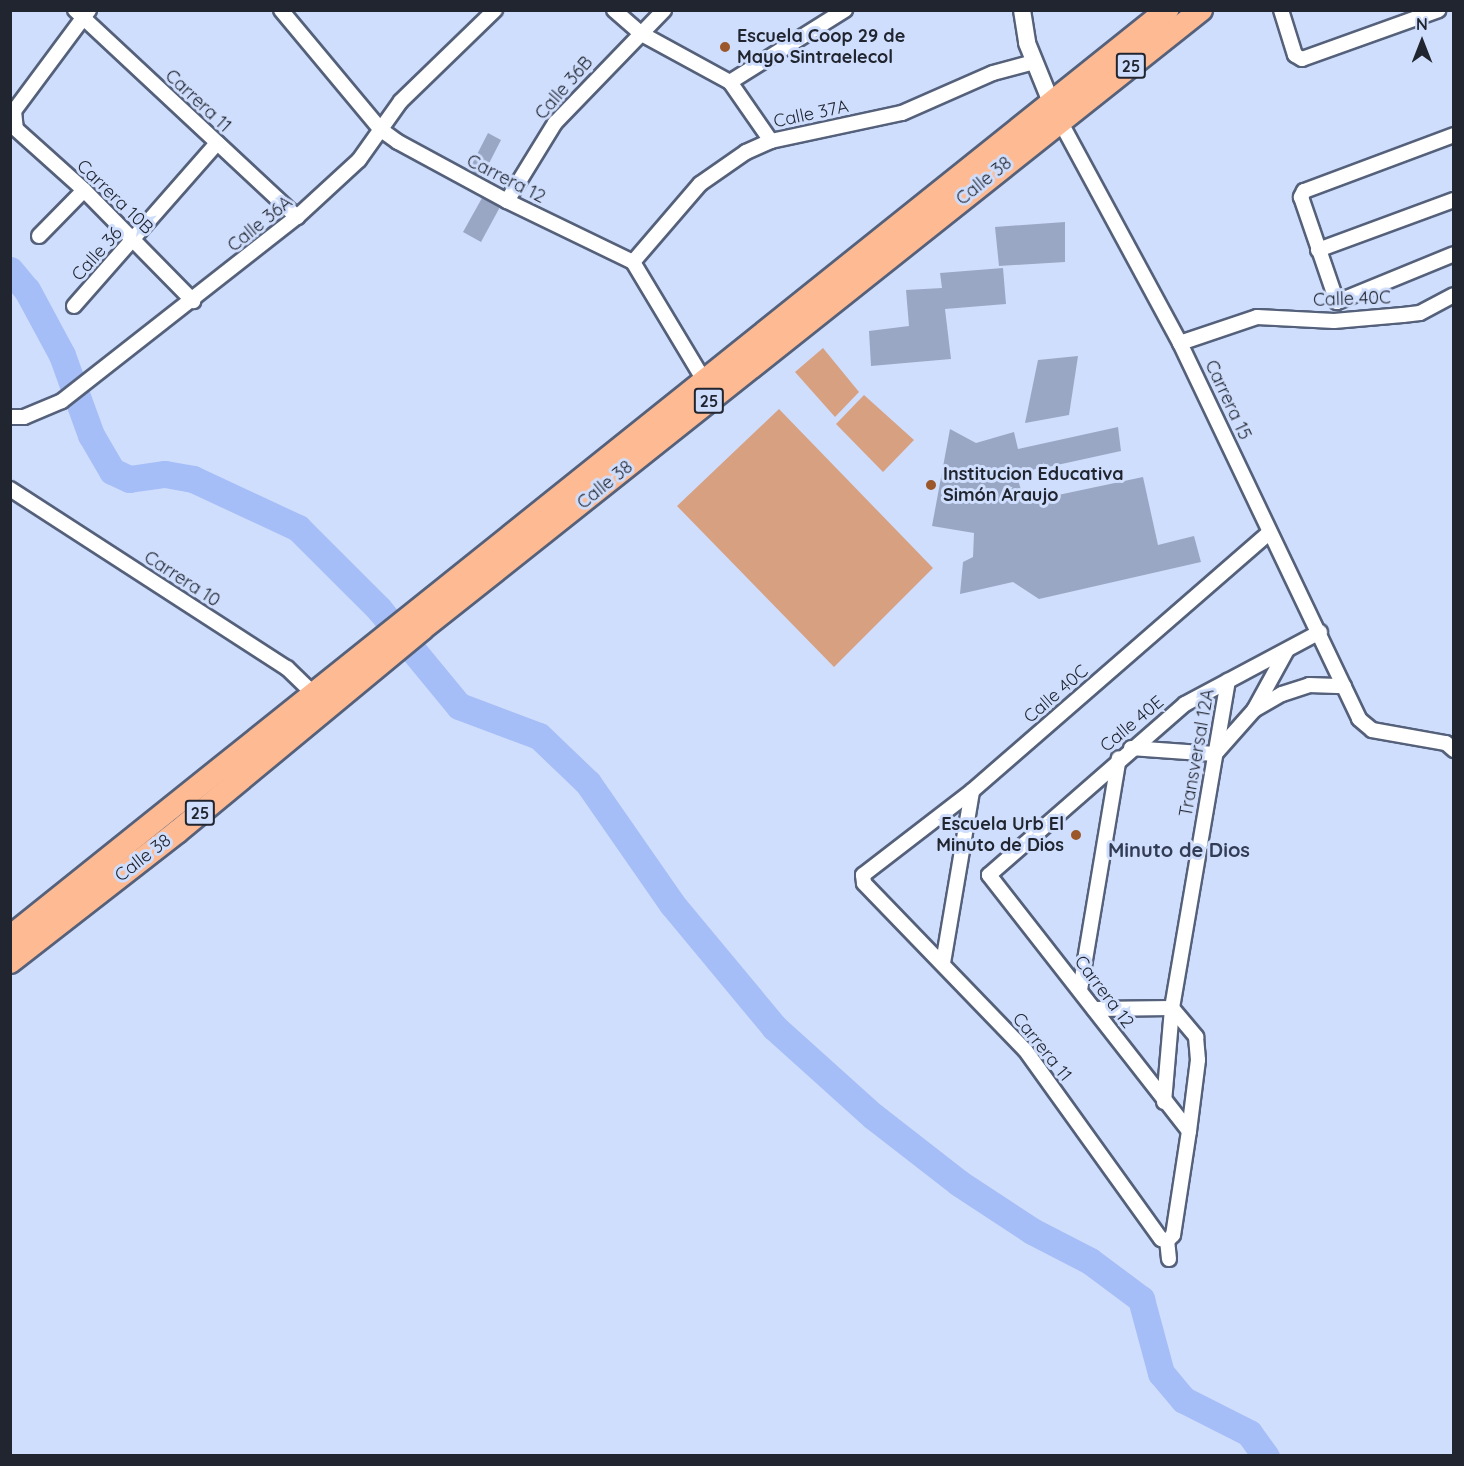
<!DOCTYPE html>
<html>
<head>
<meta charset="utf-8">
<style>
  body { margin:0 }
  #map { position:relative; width:1464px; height:1466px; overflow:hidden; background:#d0defd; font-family:Quicksand,sans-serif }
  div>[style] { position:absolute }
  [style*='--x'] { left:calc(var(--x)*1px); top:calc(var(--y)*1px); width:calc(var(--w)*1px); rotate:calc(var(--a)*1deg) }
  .green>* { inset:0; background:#d6a081 }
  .river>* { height:27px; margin:-13.5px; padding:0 13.5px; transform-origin:13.5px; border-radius:13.5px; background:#a6bef7 }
  .building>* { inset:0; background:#9aa7c4 }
  .roads { filter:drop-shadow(2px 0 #55617b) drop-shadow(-2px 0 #55617b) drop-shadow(0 2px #55617b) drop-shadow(0 -2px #55617b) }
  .minor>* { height:14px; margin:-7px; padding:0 7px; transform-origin:7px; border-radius:7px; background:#fff }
  .tertiary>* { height:16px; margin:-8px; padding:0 8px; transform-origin:8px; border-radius:8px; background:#fff }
  .trunk>* { height:22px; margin:-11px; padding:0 11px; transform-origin:11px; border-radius:11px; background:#febb93 }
  .dots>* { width:16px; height:16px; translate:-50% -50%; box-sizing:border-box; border:3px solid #d0defd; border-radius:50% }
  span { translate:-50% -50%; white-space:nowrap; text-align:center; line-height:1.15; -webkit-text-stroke:6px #d0defd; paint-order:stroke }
  .shield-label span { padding:2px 4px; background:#d0defd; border:2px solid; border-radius:4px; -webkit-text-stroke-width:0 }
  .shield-label { font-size:16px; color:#202530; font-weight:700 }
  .poi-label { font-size:18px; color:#202530; font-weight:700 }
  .left { translate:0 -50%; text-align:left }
  .right { translate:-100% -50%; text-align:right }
  .street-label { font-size:18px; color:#202530 }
  .neighbourhood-label { font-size:20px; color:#323d55; font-weight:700 }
  .frame { position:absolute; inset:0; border:12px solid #202530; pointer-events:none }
  .north { position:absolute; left:1392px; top:12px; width:60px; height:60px; -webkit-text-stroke:4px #d0defd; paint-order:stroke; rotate:0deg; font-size:16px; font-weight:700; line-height:24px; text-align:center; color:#202530 }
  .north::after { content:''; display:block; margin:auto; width:21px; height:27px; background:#202530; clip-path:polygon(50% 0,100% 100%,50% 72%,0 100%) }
</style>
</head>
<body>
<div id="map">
  <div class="green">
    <i style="clip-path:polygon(823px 348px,859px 392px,835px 417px,795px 372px)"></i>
    <i style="clip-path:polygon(864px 395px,914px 440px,883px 472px,836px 424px)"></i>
    <i style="clip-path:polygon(779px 409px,933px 568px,834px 667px,677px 506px)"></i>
  </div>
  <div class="river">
    <i style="--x:10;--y:270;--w:26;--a:50"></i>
    <i style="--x:27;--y:290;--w:74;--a:61.7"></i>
    <i style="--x:62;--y:355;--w:85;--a:70.1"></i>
    <i style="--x:91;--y:435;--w:42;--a:59.7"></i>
    <i style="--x:112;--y:471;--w:19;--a:25"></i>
    <i style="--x:129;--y:479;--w:36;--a:-8"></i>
    <i style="--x:165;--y:474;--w:28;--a:10"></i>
    <i style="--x:193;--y:479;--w:116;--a:25"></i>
    <i style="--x:298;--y:528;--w:115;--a:45"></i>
    <i style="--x:379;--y:609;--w:126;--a:50.5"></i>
    <i style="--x:459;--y:706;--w:85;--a:20.6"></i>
    <i style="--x:539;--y:736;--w:68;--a:43.8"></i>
    <i style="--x:588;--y:783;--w:147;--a:55.2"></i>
    <i style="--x:672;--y:904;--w:160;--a:50.3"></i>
    <i style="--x:774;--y:1027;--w:133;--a:42"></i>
    <i style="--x:873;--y:1116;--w:109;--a:37.9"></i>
    <i style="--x:959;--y:1183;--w:87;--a:33.3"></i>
    <i style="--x:1032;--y:1231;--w:65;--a:27.3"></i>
    <i style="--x:1090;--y:1261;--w:64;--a:36.7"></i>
    <i style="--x:1141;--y:1299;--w:77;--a:74.9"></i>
    <i style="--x:1161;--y:1373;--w:35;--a:50"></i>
    <i style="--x:1184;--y:1400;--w:73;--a:26.9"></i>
    <i style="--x:1249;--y:1433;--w:29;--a:54"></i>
  </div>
  <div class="building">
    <i style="clip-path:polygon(488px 133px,501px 140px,482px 177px,469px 170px)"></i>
    <i style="clip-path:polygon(482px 198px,500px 207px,481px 242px,463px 232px)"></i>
    <i style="clip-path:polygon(1065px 222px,1065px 262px,999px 266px,995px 227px)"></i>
    <i style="clip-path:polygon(1003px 268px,1006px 304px,945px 309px,951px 359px,871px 366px,869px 331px,909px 326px,906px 290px,942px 288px,940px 273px)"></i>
    <i style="clip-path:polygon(1078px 356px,1069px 415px,1025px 423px,1038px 360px)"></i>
    <i style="clip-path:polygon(1118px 427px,1121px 451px,1016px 474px,1025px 502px,1143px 477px,1158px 545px,1194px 536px,1201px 562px,1039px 599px,1013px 582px,960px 594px,963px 562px,973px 557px,974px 533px,932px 526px,950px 429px,976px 443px,1014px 432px,1018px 449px)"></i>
  </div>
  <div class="roads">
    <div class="minor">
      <i style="--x:75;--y:10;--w:304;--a:43"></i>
      <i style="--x:89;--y:10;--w:126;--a:126.6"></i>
      <i style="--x:14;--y:111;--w:18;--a:84"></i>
      <i style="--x:16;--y:129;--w:91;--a:41.9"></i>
      <i style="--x:84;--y:190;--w:156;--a:45.5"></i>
      <i style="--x:281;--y:10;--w:155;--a:50.2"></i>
      <i style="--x:380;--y:129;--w:22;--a:36"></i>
      <i style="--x:398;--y:142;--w:124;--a:28.4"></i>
      <i style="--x:507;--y:201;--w:140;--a:25.8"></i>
      <i style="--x:633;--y:262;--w:138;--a:59"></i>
      <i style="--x:614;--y:10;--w:35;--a:41"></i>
      <i style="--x:640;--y:33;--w:102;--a:28.6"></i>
      <i style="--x:730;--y:82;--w:72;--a:55.2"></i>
      <i style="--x:1281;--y:10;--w:47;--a:72.7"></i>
      <i style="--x:1295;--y:55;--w:8;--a:30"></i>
      <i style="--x:1302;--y:59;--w:145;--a:-19.7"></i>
      <i style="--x:730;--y:82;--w:136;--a:-32.1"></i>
      <i style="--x:1060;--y:121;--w:252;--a:61.6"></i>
      <i style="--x:1180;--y:343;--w:416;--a:64.5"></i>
      <i style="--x:1359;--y:719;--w:17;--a:40"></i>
      <i style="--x:1372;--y:730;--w:75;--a:10"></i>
      <i style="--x:1446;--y:743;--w:11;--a:41"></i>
      <i style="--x:1454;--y:135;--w:160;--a:159.5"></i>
      <i style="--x:1304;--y:191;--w:7;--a:117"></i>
      <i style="--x:1301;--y:197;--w:111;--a:71.1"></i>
      <i style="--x:1337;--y:302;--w:126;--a:-22.3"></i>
      <i style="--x:507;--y:201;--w:92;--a:-58.4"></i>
      <i style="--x:555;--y:123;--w:157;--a:-46"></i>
      <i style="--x:39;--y:236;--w:64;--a:-45.6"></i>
      <i style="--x:1318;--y:250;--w:145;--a:-20.2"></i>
      <i style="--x:633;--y:262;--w:103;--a:-49.3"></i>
      <i style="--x:700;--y:184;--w:56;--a:-34.8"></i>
      <i style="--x:746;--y:152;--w:27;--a:-24"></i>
      <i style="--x:771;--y:141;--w:134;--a:-12.1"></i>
      <i style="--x:902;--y:113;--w:99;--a:-23.7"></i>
      <i style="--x:993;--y:73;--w:42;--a:-15"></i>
      <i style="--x:74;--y:306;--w:217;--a:-48.7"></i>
      <i style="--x:1180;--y:343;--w:81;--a:-18.7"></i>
      <i style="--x:1257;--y:317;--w:77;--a:3"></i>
      <i style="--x:1334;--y:321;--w:69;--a:-5"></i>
      <i style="--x:1403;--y:315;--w:17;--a:-7"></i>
      <i style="--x:1420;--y:313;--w:38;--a:-28"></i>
      <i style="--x:10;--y:417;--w:14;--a:0"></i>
      <i style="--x:24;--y:417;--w:41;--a:-22.8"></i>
      <i style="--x:62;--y:401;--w:298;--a:-38.1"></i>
      <i style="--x:297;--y:217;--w:84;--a:-42.6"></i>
      <i style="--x:359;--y:160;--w:72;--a:-54.6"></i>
      <i style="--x:401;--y:101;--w:131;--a:-44.1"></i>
      <i style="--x:10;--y:489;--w:330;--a:32.9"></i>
      <i style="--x:287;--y:668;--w:43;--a:44.1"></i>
      <i style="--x:1254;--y:710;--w:68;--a:-61.2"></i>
      <i style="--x:1131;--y:748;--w:84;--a:4.1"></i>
      <i style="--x:1215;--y:754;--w:59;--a:-48.4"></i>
      <i style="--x:1254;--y:710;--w:32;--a:-30"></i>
      <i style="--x:1282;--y:694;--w:28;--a:-18"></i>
      <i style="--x:1309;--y:685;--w:35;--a:2"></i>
      <i style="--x:943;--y:963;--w:174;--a:-80.4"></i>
      <i style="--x:1080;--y:990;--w:235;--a:-80.5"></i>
      <i style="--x:1094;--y:1009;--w:78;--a:-0.7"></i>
      <i style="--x:1172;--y:1008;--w:38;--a:50"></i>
      <i style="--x:1196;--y:1037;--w:23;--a:85"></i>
      <i style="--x:1198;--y:1060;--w:72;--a:97.2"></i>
      <i style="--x:1189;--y:1131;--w:105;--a:98.7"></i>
      <i style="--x:1173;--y:1235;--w:8;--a:135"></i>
      <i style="--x:1164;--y:1102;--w:94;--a:-85.1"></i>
      <i style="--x:1172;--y:1008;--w:332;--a:-80.3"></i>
      <i style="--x:1189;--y:1131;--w:325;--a:-128"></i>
      <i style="--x:989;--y:875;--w:260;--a:-41.1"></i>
      <i style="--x:1185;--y:704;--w:153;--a:-28.1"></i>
      <i style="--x:1169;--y:1259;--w:18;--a:-96"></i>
      <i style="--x:1167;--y:1241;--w:6;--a:-162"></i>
      <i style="--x:1161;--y:1239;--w:233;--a:-125.7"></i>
      <i style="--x:1025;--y:1050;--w:232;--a:-134"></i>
      <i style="--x:864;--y:883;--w:8;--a:-97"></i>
      <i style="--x:863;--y:875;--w:138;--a:-37.6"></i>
      <i style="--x:972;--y:791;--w:392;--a:-41"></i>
    </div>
    <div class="tertiary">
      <i style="--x:1022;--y:10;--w:33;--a:81"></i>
      <i style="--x:1027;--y:43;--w:74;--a:67.9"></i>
    </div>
    <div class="trunk">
      <i style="--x:10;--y:937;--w:1483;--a:-38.7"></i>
      <i style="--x:10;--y:962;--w:212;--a:-37.9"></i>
      <i style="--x:177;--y:832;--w:318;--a:-39.6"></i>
      <i style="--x:422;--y:629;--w:995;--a:-38.47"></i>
    </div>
  </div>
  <div class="dots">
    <i style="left:725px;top:47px;background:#9b5629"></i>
    <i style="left:931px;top:485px;background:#9b5629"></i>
    <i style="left:1076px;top:835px;background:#9b5629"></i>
  </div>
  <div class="shield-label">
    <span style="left:1131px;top:66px">25</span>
    <span style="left:709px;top:401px">25</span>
    <span style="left:200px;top:813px">25</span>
  </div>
  <div class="poi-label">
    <span class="left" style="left:737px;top:47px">Escuela Coop 29 de<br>Mayo Sintraelecol</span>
    <span class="left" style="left:943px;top:485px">Institucion Educativa<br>Simón Araujo</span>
    <span class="right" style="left:1064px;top:835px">Escuela Urb El<br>Minuto de Dios</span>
  </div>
  <div class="street-label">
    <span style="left:564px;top:88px;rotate:-49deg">Calle 36B</span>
    <span style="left:198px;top:101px;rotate:43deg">Carrera 11</span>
    <span style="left:811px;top:114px;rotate:-12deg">Calle 37A</span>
    <span style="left:506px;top:179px;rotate:27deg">Carrera 12</span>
    <span style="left:984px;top:181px;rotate:-39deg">Calle 38</span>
    <span style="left:115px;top:197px;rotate:44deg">Carrera 10B</span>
    <span style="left:260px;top:224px;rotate:-39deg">Calle 36A</span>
    <span style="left:97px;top:254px;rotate:-48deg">Calle 36</span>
    <span style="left:1352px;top:299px;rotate:-2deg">Calle 40C</span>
    <span style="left:1228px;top:400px;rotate:65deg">Carrera 15</span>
    <span style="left:605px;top:485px;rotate:-39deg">Calle 38</span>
    <span style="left:182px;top:579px;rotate:33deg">Carrera 10</span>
    <span style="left:1056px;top:694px;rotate:-41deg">Calle 40C</span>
    <span style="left:1132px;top:724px;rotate:-40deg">Calle 40E</span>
    <span style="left:1197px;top:753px;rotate:-80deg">Transversal 12A</span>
    <span style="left:143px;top:858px;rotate:-38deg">Calle 38</span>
    <span style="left:1104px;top:992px;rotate:53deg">Carrera 12</span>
    <span style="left:1042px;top:1047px;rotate:51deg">Carrera 11</span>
  </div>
  <div class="neighbourhood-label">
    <span style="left:1179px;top:849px">Minuto de Dios</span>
  </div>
  <div class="frame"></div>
  <div class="north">N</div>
</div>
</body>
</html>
